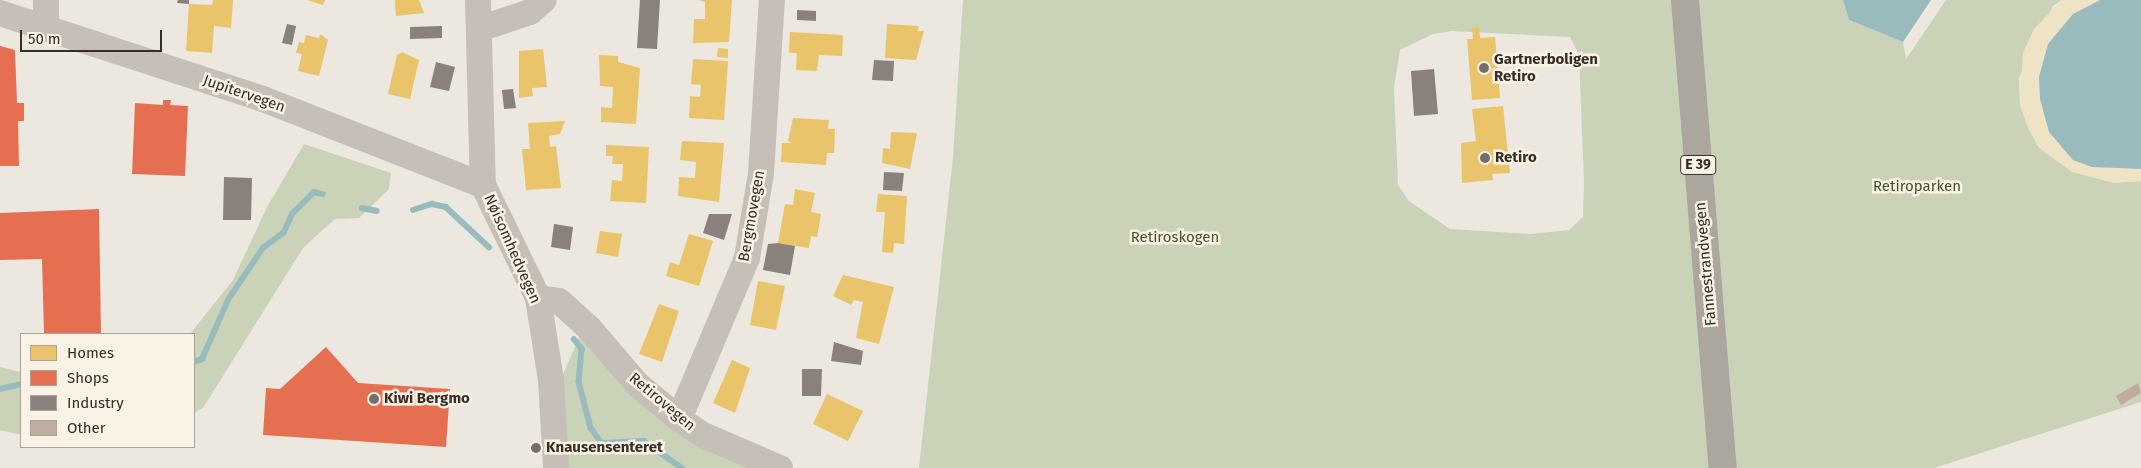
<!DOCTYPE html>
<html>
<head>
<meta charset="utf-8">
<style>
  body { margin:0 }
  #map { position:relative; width:2141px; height:468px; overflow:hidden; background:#ece8df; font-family:"Fira Sans",sans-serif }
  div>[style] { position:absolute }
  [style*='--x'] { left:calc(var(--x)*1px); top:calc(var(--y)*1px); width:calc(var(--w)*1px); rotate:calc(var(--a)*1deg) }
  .green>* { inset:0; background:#cad3b8 }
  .sand>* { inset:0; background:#eee3c4 }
  .water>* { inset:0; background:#9abbbe }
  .homes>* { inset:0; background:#e9c46a }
  .shops>* { inset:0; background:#e76f51 }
  .industry>* { inset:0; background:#8a817c }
  .stream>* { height:5.5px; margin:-2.75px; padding:0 2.75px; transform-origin:2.75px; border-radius:2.75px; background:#9abbbe }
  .building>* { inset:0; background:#c1ada0 }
  .minor>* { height:26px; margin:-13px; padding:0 13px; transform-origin:13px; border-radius:13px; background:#c5bfb8 }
  .highway>* { height:28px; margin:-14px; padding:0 14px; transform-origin:14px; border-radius:14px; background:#aba69e }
  .dots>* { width:14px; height:14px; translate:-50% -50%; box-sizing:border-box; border:2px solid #faf2e5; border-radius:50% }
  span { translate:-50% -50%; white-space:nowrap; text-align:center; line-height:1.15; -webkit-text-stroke:5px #faf2e5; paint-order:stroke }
  .shield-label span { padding:1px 4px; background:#faf2e5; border:1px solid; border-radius:4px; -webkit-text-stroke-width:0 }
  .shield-label { font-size:14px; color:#352d26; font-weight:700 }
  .poi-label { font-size:15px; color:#352d26; font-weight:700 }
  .left { translate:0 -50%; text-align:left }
  .street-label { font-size:15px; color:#352d26 }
  .park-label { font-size:15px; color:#405429 }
  .legend { position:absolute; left:20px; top:333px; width:175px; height:115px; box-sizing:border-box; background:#faf2e5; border:1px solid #aba399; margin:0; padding:6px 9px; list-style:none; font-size:15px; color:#352d26 }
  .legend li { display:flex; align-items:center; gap:10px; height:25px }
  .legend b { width:25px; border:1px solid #aba399 }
  .scale { position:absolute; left:20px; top:30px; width:142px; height:22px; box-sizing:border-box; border:2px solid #352d26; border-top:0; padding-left:6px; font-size:15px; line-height:18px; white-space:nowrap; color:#352d26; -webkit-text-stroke:4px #faf2e5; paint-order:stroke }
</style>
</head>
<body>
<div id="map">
  <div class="green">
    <i style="clip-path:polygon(evenodd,963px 0,1843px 0,1849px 20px,1903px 42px,1906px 59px,1946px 0,2062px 0,2053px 6px,2019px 78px,2020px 105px,2029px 130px,2133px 182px,2141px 181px,2141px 402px,1934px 468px,919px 468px,953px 157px,963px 0,1452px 31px,1570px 37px,1579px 55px,1584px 182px,1583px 217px,1569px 230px,1530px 234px,1450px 229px,1409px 201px,1398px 185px,1394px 88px,1400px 50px,1433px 34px,1452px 31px)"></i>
    <i style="clip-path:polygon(304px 144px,391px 173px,389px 189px,359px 218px,335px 219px,303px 248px,203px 408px,194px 413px,190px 334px,233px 280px,267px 207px)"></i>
    <i style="clip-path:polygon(582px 330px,761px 468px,563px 468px,559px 384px)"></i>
    <i style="clip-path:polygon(0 367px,21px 372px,21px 435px,0 430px)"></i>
  </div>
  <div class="sand">
    <i style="clip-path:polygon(2062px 0,2100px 0,2073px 14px,2048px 44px,2039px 77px,2049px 132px,2073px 160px,2092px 167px,2141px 169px,2141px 181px,2114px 183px,2072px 172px,2039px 148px,2029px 130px,2020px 105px,2023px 53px,2034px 29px)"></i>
  </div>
  <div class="water">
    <i style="clip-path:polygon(1843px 0,1931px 0,1903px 42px,1849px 20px)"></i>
    <i style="clip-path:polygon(2100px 0,2141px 0,2141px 169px,2092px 167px,2073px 160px,2049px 132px,2040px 99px,2039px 77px,2048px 44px,2073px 14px)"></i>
  </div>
  <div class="homes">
    <i style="clip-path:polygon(213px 0,233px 0,231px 28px,214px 26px,212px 53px,186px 51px,189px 4px,212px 5px)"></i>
    <i style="clip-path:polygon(307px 0,325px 0,323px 5px)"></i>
    <i style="clip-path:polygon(395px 0,419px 0,424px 13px,396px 16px)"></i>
    <i style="clip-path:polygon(698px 0,732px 0,729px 42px,693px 43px,694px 19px,705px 19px,705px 2px)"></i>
    <i style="clip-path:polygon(887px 24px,919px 26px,918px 31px,924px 31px,916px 60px,885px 58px)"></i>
    <i style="clip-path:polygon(1479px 27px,1480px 38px,1495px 37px,1500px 98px,1472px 100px,1467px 39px,1473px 39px,1472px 28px)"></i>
    <i style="clip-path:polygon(790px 32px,843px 35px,842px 56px,819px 55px,817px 71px,796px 70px,797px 53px,789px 53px)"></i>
    <i style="clip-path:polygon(320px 34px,328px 40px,319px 76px,298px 71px,302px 54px,296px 53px,299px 42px,304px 43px,306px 35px,319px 38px)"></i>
    <i style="clip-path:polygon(718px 48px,728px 49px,728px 58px,717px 57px)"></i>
    <i style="clip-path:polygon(543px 49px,547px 87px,532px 88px,533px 96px,519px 98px,519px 51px)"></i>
    <i style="clip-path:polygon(402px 52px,419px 60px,410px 99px,388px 94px,397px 55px)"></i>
    <i style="clip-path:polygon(599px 55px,618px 56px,618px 62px,640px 68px,636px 124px,601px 122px,601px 107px,612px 108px,613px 87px,600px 86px)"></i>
    <i style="clip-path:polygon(693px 59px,728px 61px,724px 120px,689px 118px,690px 96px,700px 97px,701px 85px,691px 84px)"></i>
    <i style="clip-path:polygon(1503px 106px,1510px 173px,1492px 174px,1493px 180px,1462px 183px,1461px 143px,1476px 141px,1472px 109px)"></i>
    <i style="clip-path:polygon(793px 118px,829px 120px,828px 129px,835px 129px,834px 153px,827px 153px,826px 165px,781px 162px,782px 143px,792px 143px,788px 141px)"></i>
    <i style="clip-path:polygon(565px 121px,560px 134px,549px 136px,550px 147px,556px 146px,561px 188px,526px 190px,522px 149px,530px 149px,528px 123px)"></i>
    <i style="clip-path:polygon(891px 132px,917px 133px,910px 169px,882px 163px,883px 148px,890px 149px)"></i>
    <i style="clip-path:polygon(682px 141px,724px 143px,719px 202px,678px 196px,679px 177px,695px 178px,696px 162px,680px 160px)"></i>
    <i style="clip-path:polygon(606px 145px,649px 147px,646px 203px,610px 201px,612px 180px,622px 181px,623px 164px,612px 164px,613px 156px,606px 156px)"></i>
    <i style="clip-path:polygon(795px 189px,815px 193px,811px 212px,821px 214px,817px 237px,811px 236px,809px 248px,778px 243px,785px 204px,793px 205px)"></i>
    <i style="clip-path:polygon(878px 194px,907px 196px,904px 244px,894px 243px,893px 253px,882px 252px,885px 212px,876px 212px)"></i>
    <i style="clip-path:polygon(600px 231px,622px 234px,618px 257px,596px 253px)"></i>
    <i style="clip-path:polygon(689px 234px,713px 241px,699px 286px,666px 276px,670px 262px,679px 265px)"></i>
    <i style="clip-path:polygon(843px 275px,894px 287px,879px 344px,856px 338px,863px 302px,854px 300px,851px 305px,833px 296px)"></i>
    <i style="clip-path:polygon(758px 281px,785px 286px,776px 330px,750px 325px)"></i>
    <i style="clip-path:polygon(659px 304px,679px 311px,662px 362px,639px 354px)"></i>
    <i style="clip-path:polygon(732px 360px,750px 368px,735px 413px,713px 403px)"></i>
    <i style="clip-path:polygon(827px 394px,863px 411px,848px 441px,813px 424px)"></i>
  </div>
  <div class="shops">
    <i style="clip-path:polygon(0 46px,15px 50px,17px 103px,24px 103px,24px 121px,18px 121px,19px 166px,0 166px)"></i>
    <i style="clip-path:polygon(163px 100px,171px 100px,170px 105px,188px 106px,185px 176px,132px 174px,135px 103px,163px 105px)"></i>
    <i style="clip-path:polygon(99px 209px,101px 334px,44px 334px,42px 259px,0 260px,0 213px)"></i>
    <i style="clip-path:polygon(326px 347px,358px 383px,450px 389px,446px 447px,263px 435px,266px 388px,280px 389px)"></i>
  </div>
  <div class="industry">
    <i style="clip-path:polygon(178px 0,189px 0,189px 4px,177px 3px)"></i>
    <i style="clip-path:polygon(640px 0,660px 0,657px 49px,637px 48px)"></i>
    <i style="clip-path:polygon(797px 10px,816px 11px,816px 21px,797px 20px)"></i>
    <i style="clip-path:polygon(287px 24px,296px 26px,292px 45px,282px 43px)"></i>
    <i style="clip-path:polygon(442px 26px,442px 38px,410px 39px,410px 27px)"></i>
    <i style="clip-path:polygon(874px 60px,894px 61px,893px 81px,872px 80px)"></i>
    <i style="clip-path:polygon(436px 62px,455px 67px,449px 91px,430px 87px)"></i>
    <i style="clip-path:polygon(1434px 69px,1438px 114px,1414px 116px,1411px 71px)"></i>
    <i style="clip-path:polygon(513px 89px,516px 108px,504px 109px,502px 90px)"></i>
    <i style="clip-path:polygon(884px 172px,904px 173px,902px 191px,883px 190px)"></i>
    <i style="clip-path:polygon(224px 177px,252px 178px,251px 220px,223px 220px)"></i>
    <i style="clip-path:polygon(709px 214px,732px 214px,724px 240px,703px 233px)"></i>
    <i style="clip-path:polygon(554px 224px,573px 227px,570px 250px,551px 247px)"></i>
    <i style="clip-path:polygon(778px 243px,795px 246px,790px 275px,763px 270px,768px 244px)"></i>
    <i style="clip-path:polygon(834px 342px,863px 351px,861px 365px,831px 361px)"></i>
    <i style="clip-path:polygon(802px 369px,822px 369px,821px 396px,802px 396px)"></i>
  </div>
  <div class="stream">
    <i style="--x:362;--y:208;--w:15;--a:11"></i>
    <i style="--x:413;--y:210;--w:20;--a:-18"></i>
    <i style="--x:432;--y:204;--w:14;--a:12"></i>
    <i style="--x:446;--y:207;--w:59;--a:42.9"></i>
    <i style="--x:574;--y:339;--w:13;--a:51"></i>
    <i style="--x:582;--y:349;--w:33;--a:95"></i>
    <i style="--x:579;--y:382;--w:48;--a:75.4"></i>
    <i style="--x:591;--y:428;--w:19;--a:54"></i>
    <i style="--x:602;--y:443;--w:42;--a:-2.7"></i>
    <i style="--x:644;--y:441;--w:47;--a:35.4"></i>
    <i style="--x:194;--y:362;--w:9;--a:-21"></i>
    <i style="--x:202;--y:359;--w:64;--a:-66.2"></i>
    <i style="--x:228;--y:300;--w:63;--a:-56.1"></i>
    <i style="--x:263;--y:248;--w:26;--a:-37"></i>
    <i style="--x:284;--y:232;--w:20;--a:-66"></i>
    <i style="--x:292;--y:214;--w:31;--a:-45"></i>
    <i style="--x:314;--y:192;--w:9;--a:13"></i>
    <i style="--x:0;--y:389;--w:22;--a:-13"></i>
  </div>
  <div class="building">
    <i style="clip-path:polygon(2138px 383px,2141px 393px,2121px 405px,2116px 396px)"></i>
  </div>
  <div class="minor">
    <i style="--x:478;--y:0;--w:185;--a:88.5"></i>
    <i style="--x:483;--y:185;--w:126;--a:64"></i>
    <i style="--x:538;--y:298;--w:83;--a:81"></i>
    <i style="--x:551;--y:380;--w:88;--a:86.7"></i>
    <i style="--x:0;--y:13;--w:277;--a:18.1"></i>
    <i style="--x:263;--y:99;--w:236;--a:21.4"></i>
    <i style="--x:46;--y:27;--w:27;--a:-90"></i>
    <i style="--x:479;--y:29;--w:54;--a:-18.4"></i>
    <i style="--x:530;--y:12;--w:18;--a:-41"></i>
    <i style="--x:538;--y:298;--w:21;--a:8"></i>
    <i style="--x:559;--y:301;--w:40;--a:42"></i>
    <i style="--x:589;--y:328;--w:75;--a:49.3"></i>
    <i style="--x:638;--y:385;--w:53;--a:39.7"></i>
    <i style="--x:679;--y:419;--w:29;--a:34"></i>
    <i style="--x:703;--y:435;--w:84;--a:23.2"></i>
    <i style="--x:679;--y:419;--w:175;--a:-67.1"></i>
    <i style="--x:747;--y:258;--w:86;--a:-80.6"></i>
    <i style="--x:761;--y:173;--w:173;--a:-86.4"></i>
  </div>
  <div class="highway">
    <i style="--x:1685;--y:0;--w:470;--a:85.4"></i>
  </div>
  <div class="dots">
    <i style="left:1484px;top:68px;background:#756e67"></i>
    <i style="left:1485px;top:158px;background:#756e67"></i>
    <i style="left:374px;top:399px;background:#756e67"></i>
    <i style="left:536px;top:448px;background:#756e67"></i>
  </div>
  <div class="shield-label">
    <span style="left:1698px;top:165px">E 39</span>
  </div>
  <div class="poi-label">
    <span class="left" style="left:1494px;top:68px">Gartnerboligen<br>Retiro</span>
    <span class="left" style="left:1495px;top:158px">Retiro</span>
    <span class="left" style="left:384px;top:399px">Kiwi Bergmo</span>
    <span class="left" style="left:546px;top:448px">Knausensenteret</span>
  </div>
  <div class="street-label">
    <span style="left:244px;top:94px;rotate:19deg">Jupitervegen</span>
    <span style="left:752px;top:216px;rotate:-80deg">Bergmovegen</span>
    <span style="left:512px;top:249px;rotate:66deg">Nøisomhedvegen</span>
    <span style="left:1706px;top:264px;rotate:-95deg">Fannestrandvegen</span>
    <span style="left:662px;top:402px;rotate:40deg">Retirovegen</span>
  </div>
  <div class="park-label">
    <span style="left:1917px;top:187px">Retiroparken</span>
    <span style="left:1175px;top:238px">Retiroskogen</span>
  </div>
  <ul class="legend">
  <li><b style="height:14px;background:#e9c46a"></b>Homes</li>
  <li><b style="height:14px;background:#e76f51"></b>Shops</li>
  <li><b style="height:14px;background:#8a817c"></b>Industry</li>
  <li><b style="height:14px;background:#c1ada0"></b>Other</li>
  </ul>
  <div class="scale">50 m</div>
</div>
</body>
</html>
